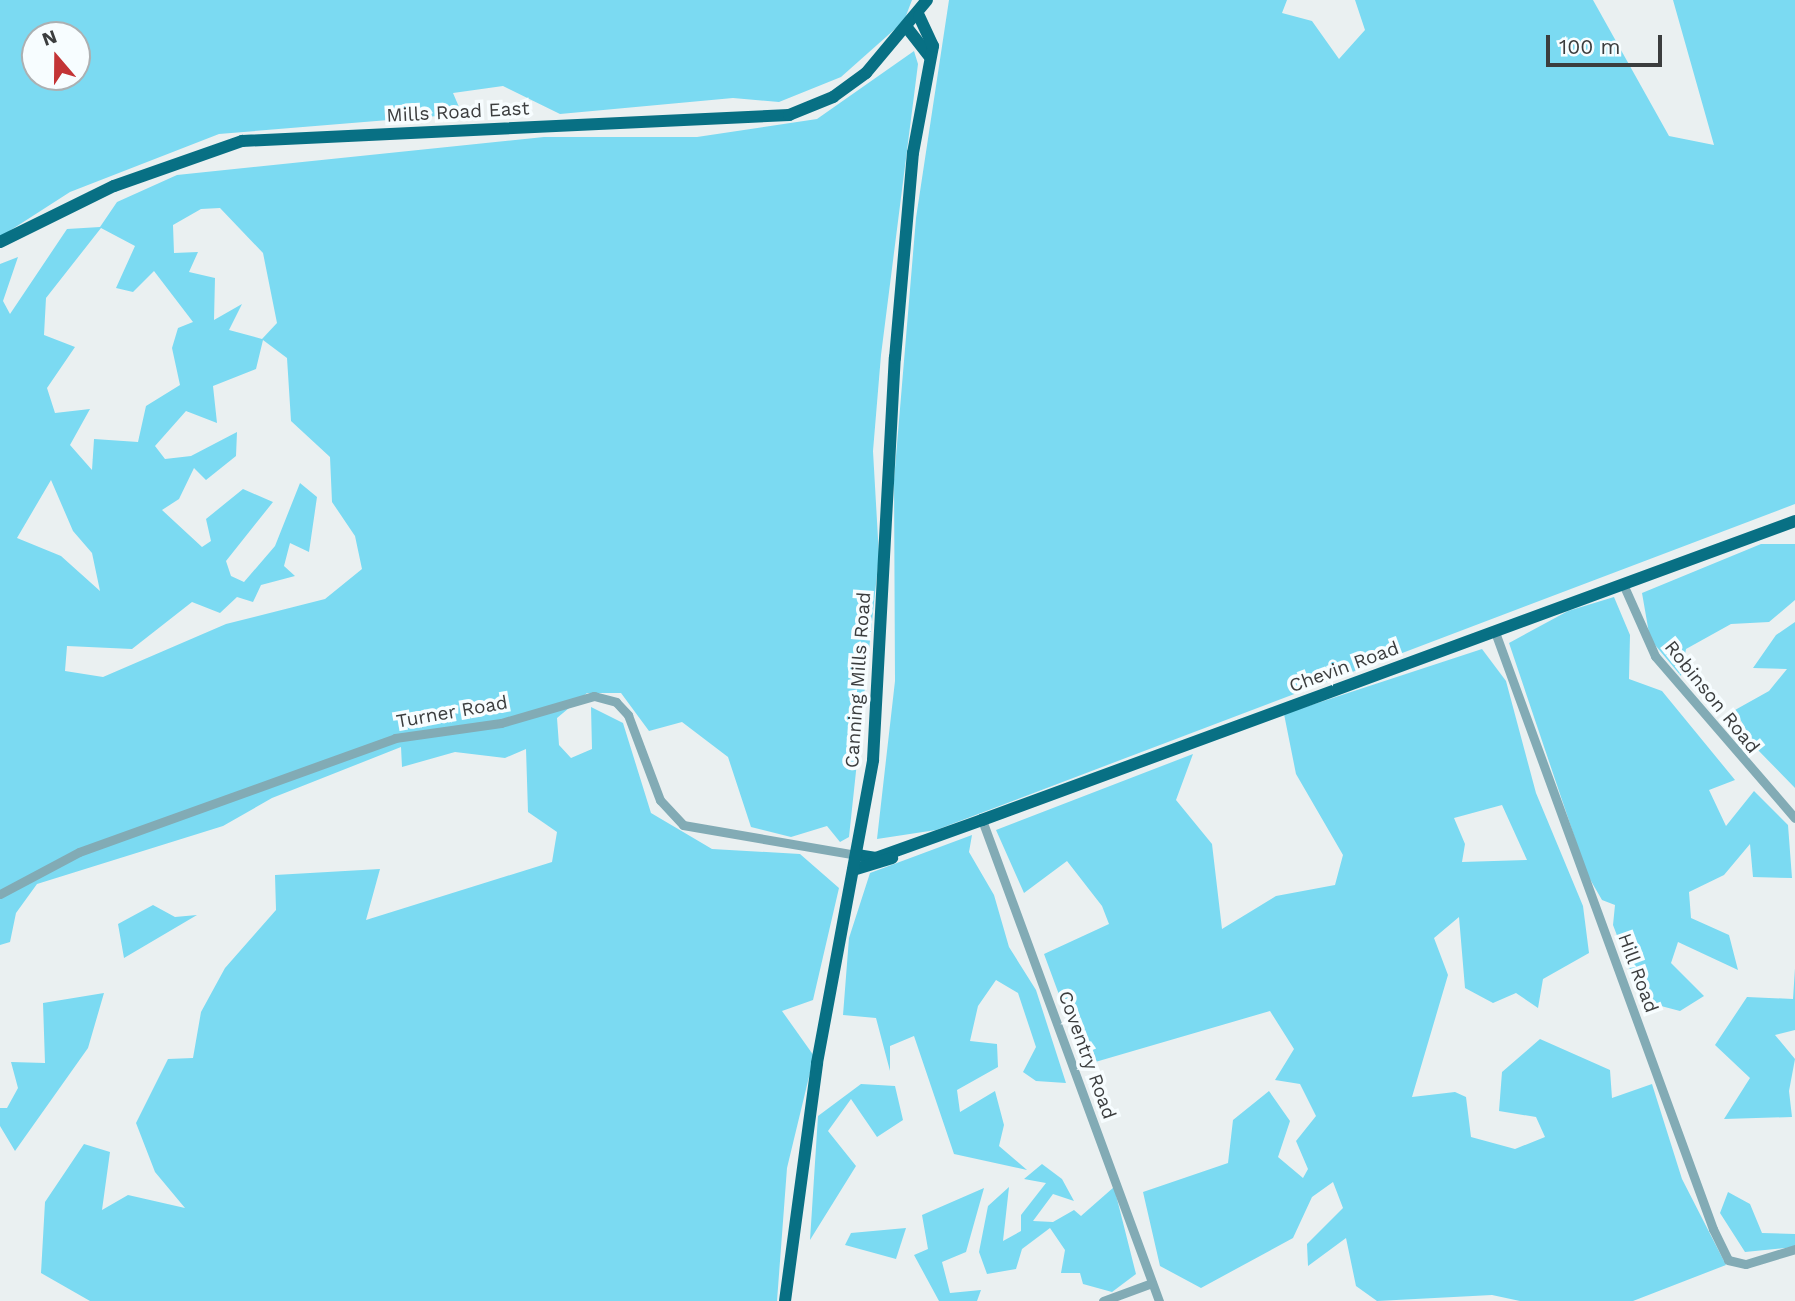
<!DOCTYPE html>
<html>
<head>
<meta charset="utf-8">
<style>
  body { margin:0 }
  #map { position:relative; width:1795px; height:1301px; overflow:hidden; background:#eaf0f1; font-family:"Work Sans",sans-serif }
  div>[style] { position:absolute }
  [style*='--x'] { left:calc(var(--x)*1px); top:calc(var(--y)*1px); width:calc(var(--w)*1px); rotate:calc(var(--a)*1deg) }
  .green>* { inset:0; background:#7bdaf2 }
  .minor>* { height:9px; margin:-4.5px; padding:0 4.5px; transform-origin:4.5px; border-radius:4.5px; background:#82abb5 }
  .major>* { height:12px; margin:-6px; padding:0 6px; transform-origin:6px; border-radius:6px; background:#087084 }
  span { translate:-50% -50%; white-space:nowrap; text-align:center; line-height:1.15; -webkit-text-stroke:7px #f7fdff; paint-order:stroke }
  .street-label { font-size:19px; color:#3b3d3e }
  .north { position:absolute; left:21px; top:21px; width:70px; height:70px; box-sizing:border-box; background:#f7fdff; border:2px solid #acb0b2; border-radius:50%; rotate:340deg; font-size:19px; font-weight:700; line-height:28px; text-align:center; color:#3b3d3e }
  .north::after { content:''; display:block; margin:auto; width:24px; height:32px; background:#c33436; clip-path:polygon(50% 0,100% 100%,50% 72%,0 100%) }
  .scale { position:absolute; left:1546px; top:35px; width:116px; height:32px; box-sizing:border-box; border:4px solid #3b3d3e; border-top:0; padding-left:9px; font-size:21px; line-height:24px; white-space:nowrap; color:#3b3d3e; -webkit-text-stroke:5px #f7fdff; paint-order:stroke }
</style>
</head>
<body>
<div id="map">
  <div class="green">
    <i style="clip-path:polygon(evenodd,0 0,912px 0,904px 21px,841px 77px,779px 102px,733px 98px,560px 114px,503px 86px,453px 93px,462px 114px,219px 134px,70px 192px,0 237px,0 0,35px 35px,77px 35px,77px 77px,35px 77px,35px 35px)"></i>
    <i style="clip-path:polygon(949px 0,1287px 0,1282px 13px,1312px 21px,1339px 59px,1365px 30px,1355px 0,1593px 0,1669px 136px,1714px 145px,1673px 0,1795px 0,1795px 504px,936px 830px,877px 839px,895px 681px,894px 480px,916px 218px)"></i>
    <i style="clip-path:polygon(evenodd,914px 51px,918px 64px,881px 355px,873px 451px,879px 556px,849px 837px,840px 842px,827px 826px,791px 837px,751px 827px,728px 757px,682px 722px,649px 731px,621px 693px,587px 693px,557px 718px,559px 745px,571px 758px,592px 749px,591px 707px,623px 723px,651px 813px,712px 849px,800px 854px,839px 888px,813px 1000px,782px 1011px,814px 1056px,787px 1168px,777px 1301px,90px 1301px,41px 1273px,45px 1202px,84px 1144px,110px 1152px,102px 1210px,128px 1195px,185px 1208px,155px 1172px,136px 1123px,168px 1059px,193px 1058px,201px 1012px,225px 968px,276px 910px,275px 875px,380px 869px,366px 920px,552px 862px,557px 832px,528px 812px,526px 749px,505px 758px,455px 752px,402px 767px,401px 747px,272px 798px,223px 826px,37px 884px,16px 913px,10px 942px,0 945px,0 264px,18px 257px,3px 301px,10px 314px,67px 229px,100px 227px,117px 202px,177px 175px,544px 137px,697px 137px,817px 119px,914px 51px,220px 208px,263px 253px,277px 323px,262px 339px,229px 330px,242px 304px,214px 320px,215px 278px,189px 272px,198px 252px,174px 253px,173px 225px,201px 209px,220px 208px,914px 51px,101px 228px,135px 246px,116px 288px,133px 292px,154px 271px,193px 322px,178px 328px,172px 348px,180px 385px,146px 406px,138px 442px,94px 439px,92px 470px,70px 445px,90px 409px,55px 413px,47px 388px,75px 347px,44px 335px,46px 298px,101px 228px,914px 51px,263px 340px,287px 358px,291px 421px,330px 457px,332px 502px,355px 536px,362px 569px,325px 599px,226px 624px,103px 677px,65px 671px,67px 646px,132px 649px,192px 602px,220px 613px,237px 597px,253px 602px,261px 585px,295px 576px,284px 566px,290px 543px,309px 552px,317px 497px,300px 483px,275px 546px,244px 582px,231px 576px,226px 561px,273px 502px,243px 489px,206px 519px,211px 541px,202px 547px,162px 510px,179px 499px,194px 468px,206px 480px,236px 456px,237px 432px,191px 456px,165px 459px,155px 446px,186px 411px,217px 423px,213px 386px,256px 369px,263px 340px,914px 51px,51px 480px,73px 531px,92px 553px,100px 591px,61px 556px,17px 538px,51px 480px)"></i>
    <i style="clip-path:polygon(1761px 544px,1795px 544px,1795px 600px,1769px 622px,1731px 624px,1686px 649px,1681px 676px,1650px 639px,1642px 593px)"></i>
    <i style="clip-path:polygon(1614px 597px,1630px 635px,1629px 679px,1662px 691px,1735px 780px,1709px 790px,1726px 826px,1754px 791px,1788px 825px,1792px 878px,1753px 877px,1750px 844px,1724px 875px,1689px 892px,1691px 918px,1729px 935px,1738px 970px,1678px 942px,1671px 963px,1704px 996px,1680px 1011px,1642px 1001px,1613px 925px,1615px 905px,1602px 900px,1587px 874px,1509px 643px,1568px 611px)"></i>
    <i style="clip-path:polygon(1795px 622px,1795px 788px,1757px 749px,1735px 710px,1769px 691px,1787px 669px,1753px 668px,1776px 635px)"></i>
    <i style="clip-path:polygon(evenodd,1482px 649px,1506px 681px,1536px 793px,1583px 906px,1589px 953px,1543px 979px,1538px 1008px,1516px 993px,1493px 1003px,1465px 988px,1459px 917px,1434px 938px,1448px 975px,1412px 1097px,1455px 1092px,1466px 1097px,1471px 1137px,1515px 1149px,1545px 1137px,1536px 1117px,1499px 1111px,1502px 1072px,1540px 1039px,1610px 1070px,1612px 1098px,1652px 1084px,1682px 1179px,1726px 1265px,1633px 1301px,1520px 1301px,1492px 1295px,1377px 1301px,1356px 1286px,1346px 1238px,1308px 1266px,1307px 1244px,1343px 1208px,1333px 1182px,1312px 1197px,1293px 1238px,1201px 1288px,1160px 1266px,1143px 1192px,1228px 1163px,1233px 1120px,1269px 1091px,1290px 1121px,1278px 1157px,1303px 1178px,1308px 1169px,1296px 1141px,1316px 1116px,1300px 1084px,1275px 1080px,1294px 1049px,1270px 1011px,1085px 1065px,1044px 954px,1109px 924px,1102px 906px,1067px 861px,1024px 893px,996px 830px,1193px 754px,1176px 800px,1212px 844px,1222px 929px,1276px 896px,1335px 885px,1343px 855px,1296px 774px,1284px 714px,1482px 649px,1502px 805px,1527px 860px,1462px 862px,1465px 844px,1454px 818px,1502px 805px)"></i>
    <i style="clip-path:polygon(972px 835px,969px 852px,994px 895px,1009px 947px,1036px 990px,1066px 1083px,1036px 1081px,1023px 1072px,1036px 1047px,1018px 993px,996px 980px,978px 1006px,970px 1041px,997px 1044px,998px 1067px,957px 1090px,960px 1112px,995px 1091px,1004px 1125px,999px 1146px,1027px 1170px,954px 1154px,914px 1036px,890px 1046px,890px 1071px,876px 1018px,843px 1015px,849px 938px,870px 873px)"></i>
    <i style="clip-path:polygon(153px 905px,175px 917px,197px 915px,124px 958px,118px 924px)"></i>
    <i style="clip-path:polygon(1795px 968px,1795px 1030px,1775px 1035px,1795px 1059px,1789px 1091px,1792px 1117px,1724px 1119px,1750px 1078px,1715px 1045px,1747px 997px,1793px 999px)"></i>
    <i style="clip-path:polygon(104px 993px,88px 1048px,15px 1151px,0 1126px,0 1108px,7px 1108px,18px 1088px,11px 1062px,45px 1063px,43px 1003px)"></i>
    <i style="clip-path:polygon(861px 1084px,895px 1086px,903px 1120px,877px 1137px,851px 1099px,828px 1131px,856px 1166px,810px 1240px,818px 1116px)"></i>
    <i style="clip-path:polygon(1042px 1164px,1062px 1179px,1074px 1201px,1053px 1194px,1033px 1221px,1053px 1222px,1074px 1210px,1081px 1216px,1114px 1187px,1136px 1274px,1112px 1292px,1083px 1284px,1080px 1273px,1061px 1273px,1065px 1250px,1050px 1228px,1022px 1249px,1016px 1269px,987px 1274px,979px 1252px,988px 1206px,1009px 1187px,1003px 1241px,1021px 1231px,1021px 1215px,1046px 1183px,1024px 1179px)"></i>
    <i style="clip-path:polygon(984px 1188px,966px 1252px,942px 1262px,950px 1293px,981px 1290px,977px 1301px,939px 1301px,914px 1255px,928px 1249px,922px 1215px)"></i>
    <i style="clip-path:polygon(1728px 1192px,1750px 1204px,1762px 1233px,1795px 1234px,1795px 1247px,1745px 1252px,1720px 1213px)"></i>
    <i style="clip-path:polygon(906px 1228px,896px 1259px,845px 1245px,851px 1233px)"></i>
  </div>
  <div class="minor">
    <i style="--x:1623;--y:584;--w:79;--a:66"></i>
    <i style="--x:1655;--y:656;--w:214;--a:49.2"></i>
    <i style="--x:1495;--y:632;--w:636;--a:69.94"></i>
    <i style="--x:1713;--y:1229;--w:34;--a:64"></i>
    <i style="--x:1728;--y:1260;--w:18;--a:13"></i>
    <i style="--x:1746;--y:1264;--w:51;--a:-17"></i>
    <i style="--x:982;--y:820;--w:513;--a:69.8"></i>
    <i style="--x:0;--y:894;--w:89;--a:-28"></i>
    <i style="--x:79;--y:852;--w:336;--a:-19.8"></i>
    <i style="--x:395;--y:738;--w:107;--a:-8.1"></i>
    <i style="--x:501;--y:723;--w:97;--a:-16.2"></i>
    <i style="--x:594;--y:696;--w:23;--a:15"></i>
    <i style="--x:616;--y:702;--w:18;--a:47"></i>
    <i style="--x:628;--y:715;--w:91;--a:69.4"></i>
    <i style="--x:660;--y:800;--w:34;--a:47"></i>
    <i style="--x:683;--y:825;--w:177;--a:9.8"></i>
    <i style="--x:1103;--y:1301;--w:52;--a:-20.2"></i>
  </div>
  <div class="major">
    <i style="--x:908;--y:29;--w:34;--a:52"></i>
    <i style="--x:0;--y:242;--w:127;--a:-26.2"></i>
    <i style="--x:114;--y:186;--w:136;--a:-19.4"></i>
    <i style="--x:242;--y:141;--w:548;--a:-2.72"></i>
    <i style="--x:789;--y:115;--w:48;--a:-22.2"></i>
    <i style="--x:833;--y:97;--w:41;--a:-36"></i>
    <i style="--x:866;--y:73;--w:95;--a:-50.1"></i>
    <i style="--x:857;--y:855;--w:19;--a:9"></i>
    <i style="--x:876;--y:858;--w:113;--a:-19.7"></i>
    <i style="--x:982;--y:820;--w:866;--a:-20.19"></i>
    <i style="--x:853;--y:870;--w:41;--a:-17.1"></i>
    <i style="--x:785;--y:1301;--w:240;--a:-82.3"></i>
    <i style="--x:817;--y:1063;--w:308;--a:-79.5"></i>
    <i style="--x:873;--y:760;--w:403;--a:-86.9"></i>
    <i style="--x:895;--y:358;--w:206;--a:-85"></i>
    <i style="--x:913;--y:153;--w:109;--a:-79.4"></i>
    <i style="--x:933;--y:46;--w:33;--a:-115"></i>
  </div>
  <div class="street-label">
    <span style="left:458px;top:112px;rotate:-3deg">Mills Road East</span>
    <span style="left:1344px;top:667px;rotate:-20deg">Chevin Road</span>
    <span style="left:858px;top:680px;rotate:-86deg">Canning Mills Road</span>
    <span style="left:1712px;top:697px;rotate:51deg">Robinson Road</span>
    <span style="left:452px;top:712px;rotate:-10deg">Turner Road</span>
    <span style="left:1638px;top:973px;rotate:70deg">Hill Road</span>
    <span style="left:1087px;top:1055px;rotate:70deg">Coventry Road</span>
  </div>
  <div class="north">N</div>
  <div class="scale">100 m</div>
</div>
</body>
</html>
